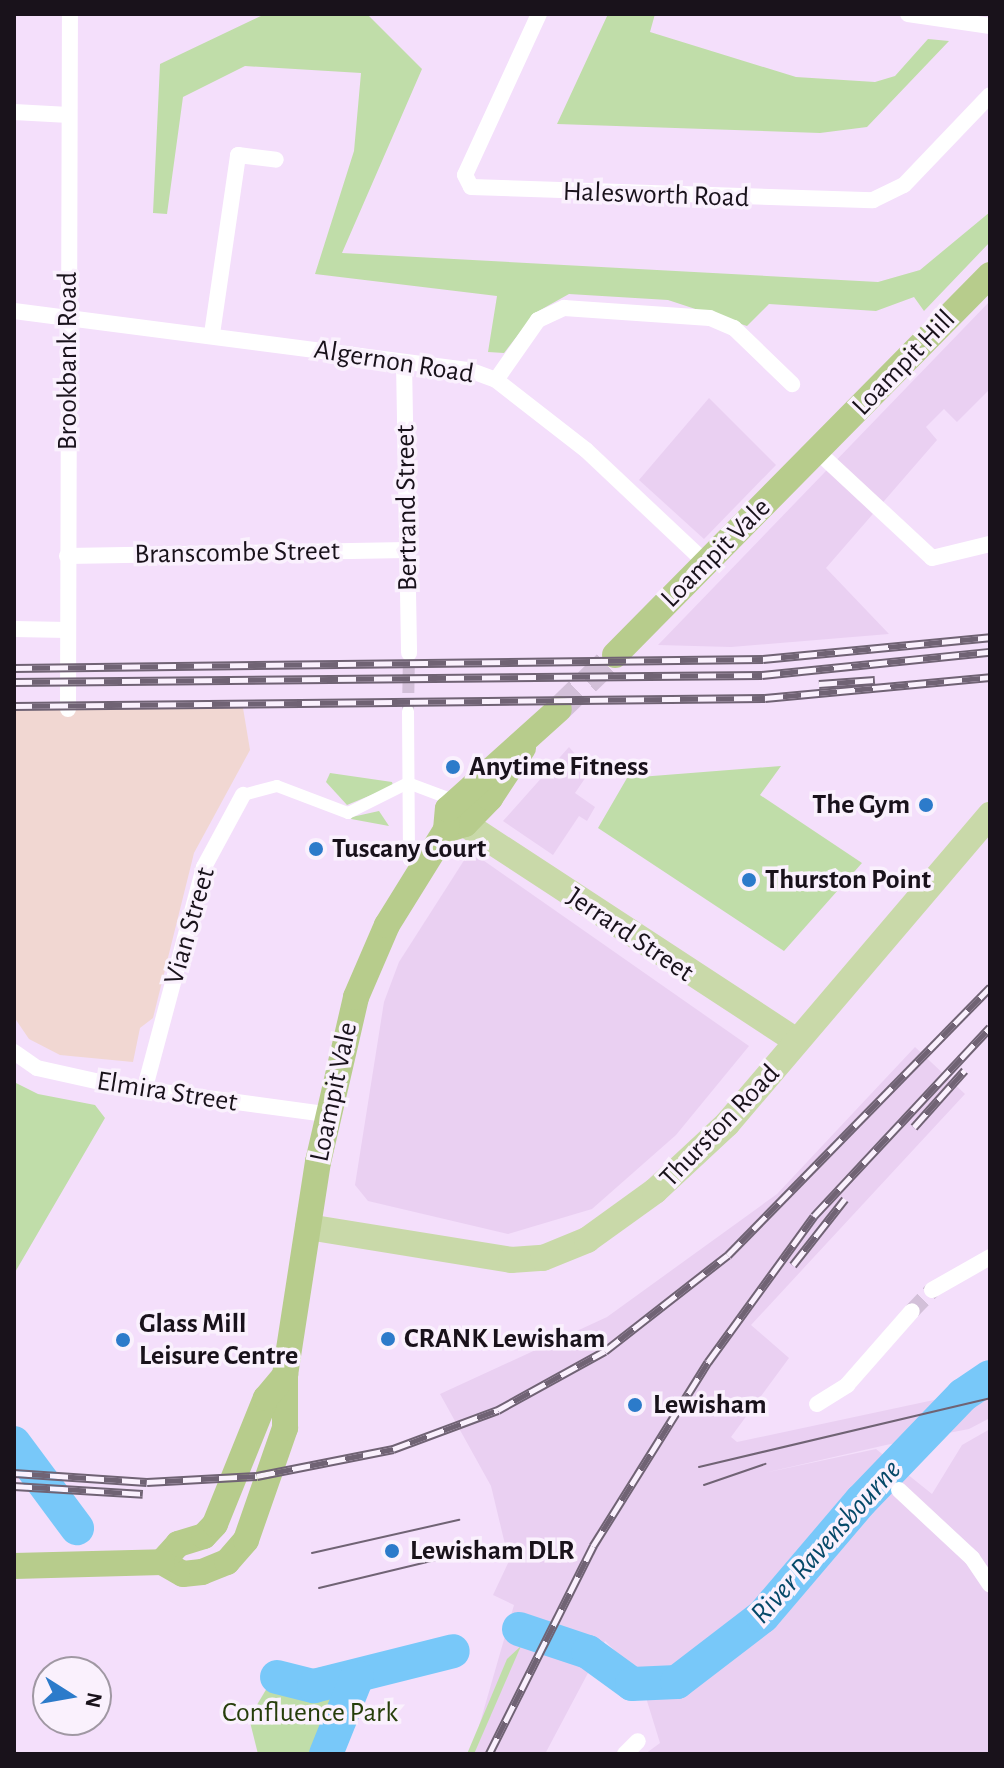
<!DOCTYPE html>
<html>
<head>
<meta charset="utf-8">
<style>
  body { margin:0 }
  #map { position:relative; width:1004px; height:1768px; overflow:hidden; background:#f4dffb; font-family:"Alegreya Sans",sans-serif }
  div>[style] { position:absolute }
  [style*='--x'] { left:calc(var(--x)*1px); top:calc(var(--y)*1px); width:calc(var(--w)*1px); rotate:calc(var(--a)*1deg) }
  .built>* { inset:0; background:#ead0f2 }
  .education>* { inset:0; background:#f1d7d2 }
  .green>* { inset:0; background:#c0dda9 }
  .river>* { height:34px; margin:-17px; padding:0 17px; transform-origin:17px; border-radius:17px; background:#78c8f9 }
  .pedestrian-tunnel>* { height:12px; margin-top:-6px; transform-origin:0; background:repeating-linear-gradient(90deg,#d3c0d9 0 12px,transparent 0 18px) }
  .minor-tunnel>* { height:16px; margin-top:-8px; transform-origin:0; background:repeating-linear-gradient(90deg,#d3c0d9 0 16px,transparent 0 24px) }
  .trunk-tunnel>* { height:26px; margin-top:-13px; transform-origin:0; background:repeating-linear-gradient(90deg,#d3c0d9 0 26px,transparent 0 39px) }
  .pedestrian>* { height:12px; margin:-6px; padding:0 6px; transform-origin:6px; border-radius:6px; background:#fff }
  .minor>* { height:16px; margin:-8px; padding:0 8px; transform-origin:8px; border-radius:8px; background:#fff }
  .primary>* { height:26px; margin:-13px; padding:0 13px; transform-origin:13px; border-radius:13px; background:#c9d9a9 }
  .trunk>* { height:26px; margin:-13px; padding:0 13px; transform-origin:13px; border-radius:13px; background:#b7cc8c }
  .tram>* { height:2px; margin:-1px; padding:0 1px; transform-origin:1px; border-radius:1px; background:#706374 }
  .rail>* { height:9px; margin-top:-4.5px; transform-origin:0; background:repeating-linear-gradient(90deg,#faf1fd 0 18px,#706374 0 36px); box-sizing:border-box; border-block:2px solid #706374 }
  .dots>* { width:22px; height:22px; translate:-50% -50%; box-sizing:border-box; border:4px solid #faf1fd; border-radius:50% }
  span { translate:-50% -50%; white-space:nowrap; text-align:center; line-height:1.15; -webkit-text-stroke:7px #faf1fd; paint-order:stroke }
  .street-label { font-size:28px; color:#19121b }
  .poi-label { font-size:28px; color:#19121b; font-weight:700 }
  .left { translate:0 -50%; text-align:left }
  .right { translate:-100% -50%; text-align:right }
  .park-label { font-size:28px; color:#263e0a }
  .water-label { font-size:30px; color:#064969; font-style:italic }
  .frame { position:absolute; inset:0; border:16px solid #19121b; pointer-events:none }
  .north { position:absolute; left:32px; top:1656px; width:80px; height:80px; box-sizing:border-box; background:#faf1fd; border:2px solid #a098a3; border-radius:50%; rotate:101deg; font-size:22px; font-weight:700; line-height:32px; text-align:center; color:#19121b }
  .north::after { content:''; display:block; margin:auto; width:28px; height:36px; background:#2c7bca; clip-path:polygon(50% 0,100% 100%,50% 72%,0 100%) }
</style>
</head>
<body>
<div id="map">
  <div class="built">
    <i style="clip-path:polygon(990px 301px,990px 389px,957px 422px,944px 409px,926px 427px,937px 440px,826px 568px,889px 634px,731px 647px,658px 645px)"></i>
    <i style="clip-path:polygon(709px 398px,776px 465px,704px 539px,639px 480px)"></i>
    <i style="clip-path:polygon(569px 747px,590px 771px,575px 793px,595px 807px,587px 821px,579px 816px,553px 855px,503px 821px)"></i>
    <i style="clip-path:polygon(470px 851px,749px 1046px,676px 1135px,592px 1209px,508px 1234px,368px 1201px,355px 1185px,384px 1002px,399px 962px)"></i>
    <i style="clip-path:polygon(915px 1047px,965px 1094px,751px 1325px,789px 1358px,731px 1437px,737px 1442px,990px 1388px,990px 1418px,969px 1429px,886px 1445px,764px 1473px,876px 1449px,932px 1494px,962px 1445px,990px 1429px,990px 1753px,645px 1754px,660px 1743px,639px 1675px,605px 1641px,545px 1754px,471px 1754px,514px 1605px,493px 1595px,509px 1561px,491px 1486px,440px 1394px,607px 1317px,777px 1194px)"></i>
  </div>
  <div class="education">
    <i style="clip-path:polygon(243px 708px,250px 750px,194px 853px,153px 1018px,140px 1028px,133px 1062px,60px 1055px,29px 1039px,14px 1017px,14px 709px)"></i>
  </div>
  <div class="green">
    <i style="clip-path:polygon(265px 14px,368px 15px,422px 69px,342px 253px,878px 282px,920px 270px,990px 212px,990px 242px,924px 311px,914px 297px,876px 311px,769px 304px,747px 326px,668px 300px,569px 294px,535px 313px,504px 353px,488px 352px,497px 296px,315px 274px,354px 151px,361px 73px,245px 66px,183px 97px,167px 214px,153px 213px,160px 64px)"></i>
    <i style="clip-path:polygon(608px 14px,655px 14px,650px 32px,796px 77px,875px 82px,895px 76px,928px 39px,949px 41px,867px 127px,820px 133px,557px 124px)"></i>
    <i style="clip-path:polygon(781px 766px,760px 795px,862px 863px,784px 951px,598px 828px,627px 778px)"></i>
    <i style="clip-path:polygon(330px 773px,392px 782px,393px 786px,347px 805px,326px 782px)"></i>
    <i style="clip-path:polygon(379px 811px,389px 826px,351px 819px,352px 817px)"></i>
    <i style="clip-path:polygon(14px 1082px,38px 1094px,95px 1105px,105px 1118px,14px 1274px)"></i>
    <i style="clip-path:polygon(521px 1646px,474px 1754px,467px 1754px,507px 1659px)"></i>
    <i style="clip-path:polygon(362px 1658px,368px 1686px,339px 1754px,258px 1754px,249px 1718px,273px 1678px)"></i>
  </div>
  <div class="river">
    <i style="--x:14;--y:1443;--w:106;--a:53.5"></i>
    <i style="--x:519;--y:1629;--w:73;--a:18.4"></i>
    <i style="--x:588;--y:1652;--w:54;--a:36"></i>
    <i style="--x:632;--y:1684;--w:45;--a:-2.5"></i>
    <i style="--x:677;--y:1682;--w:108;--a:-37.5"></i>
    <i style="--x:763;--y:1616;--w:151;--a:-49.6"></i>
    <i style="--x:861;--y:1501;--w:147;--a:-46.1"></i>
    <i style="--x:963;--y:1395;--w:32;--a:-34"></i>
    <i style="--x:277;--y:1677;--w:38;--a:14"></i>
    <i style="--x:314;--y:1686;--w:143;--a:-14.1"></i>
    <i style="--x:326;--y:1754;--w:83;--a:-68.1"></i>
  </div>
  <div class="pedestrian-tunnel">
    <i style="--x:408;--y:711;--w:58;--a:-89"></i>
  </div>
  <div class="minor-tunnel">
    <i style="--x:912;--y:1311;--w:29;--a:-46"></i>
  </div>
  <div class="trunk-tunnel">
    <i style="--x:559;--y:709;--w:78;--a:-44"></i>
  </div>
  <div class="pedestrian">
    <i style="--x:408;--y:711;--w:149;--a:89.6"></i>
    <i style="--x:243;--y:795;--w:35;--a:-15"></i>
    <i style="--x:277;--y:786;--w:76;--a:20.8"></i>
    <i style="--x:348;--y:813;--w:67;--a:-26.6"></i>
    <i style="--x:408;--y:783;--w:43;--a:20.6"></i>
  </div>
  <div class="minor">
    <i style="--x:539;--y:14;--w:177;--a:114.7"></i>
    <i style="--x:465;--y:175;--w:13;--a:63"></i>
    <i style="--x:471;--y:187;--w:402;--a:1.9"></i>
    <i style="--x:873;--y:200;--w:34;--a:-26"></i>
    <i style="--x:904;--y:185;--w:124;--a:-46.3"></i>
    <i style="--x:908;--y:14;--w:83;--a:8.3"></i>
    <i style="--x:14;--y:112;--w:55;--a:3.1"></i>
    <i style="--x:14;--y:311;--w:459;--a:7.4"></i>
    <i style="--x:469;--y:370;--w:29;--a:20"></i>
    <i style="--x:496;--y:380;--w:114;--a:37.9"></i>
    <i style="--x:586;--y:450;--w:165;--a:43.3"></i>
    <i style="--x:212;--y:334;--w:181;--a:-81.7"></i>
    <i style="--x:238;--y:155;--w:38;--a:7"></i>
    <i style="--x:404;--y:362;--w:291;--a:89"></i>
    <i style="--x:496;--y:380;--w:73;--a:-55"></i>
    <i style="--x:538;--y:320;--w:29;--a:-25"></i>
    <i style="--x:564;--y:308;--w:146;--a:3.9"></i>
    <i style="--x:710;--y:318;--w:26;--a:23"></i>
    <i style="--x:734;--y:328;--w:81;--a:44"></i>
    <i style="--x:817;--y:451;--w:157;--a:42.9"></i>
    <i style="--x:932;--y:558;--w:60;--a:-13.6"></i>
    <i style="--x:67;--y:556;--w:340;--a:-1"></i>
    <i style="--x:14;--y:629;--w:54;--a:1.1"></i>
    <i style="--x:68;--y:709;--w:695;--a:-89.84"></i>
    <i style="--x:14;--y:1052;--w:28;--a:35"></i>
    <i style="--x:37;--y:1068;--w:83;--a:12.5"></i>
    <i style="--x:118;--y:1086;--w:210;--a:7.7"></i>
    <i style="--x:144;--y:1091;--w:232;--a:-75"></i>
    <i style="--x:204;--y:867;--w:82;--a:-61.6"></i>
    <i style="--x:932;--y:1290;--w:67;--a:-29.6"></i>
    <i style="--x:817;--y:1404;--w:36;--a:-32"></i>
    <i style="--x:847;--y:1385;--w:98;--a:-48.7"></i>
    <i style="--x:899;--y:1490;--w:100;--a:43"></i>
    <i style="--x:972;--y:1558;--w:32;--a:56"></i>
    <i style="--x:625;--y:1754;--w:18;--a:-45"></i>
  </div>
  <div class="primary">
    <i style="--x:465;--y:824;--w:396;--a:33.2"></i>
    <i style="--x:308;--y:1227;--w:206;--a:9.2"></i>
    <i style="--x:511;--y:1260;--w:32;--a:-4"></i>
    <i style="--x:543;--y:1258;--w:48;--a:-22.2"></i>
    <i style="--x:587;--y:1240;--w:84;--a:-35.8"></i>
    <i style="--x:655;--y:1191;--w:98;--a:-42.9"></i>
    <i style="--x:727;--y:1124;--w:406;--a:-49.6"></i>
  </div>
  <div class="trunk">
    <i style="--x:615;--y:655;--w:534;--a:-45.38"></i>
    <i style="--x:446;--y:830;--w:20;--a:-18"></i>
    <i style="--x:465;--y:824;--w:36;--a:-46"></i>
    <i style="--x:490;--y:798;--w:60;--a:-56.6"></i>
    <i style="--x:162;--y:1562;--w:24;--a:30"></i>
    <i style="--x:183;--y:1574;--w:19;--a:-6"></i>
    <i style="--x:202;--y:1572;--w:27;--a:-22"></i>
    <i style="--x:227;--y:1562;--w:29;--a:-49"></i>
    <i style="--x:246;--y:1540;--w:119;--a:-70.8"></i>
    <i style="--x:285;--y:1428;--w:53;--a:-90"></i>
    <i style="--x:285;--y:1375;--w:216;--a:-81.2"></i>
    <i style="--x:318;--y:1162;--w:169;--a:-77"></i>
    <i style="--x:356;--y:997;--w:78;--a:-66.7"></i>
    <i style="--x:387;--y:925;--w:112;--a:-58.2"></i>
    <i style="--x:446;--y:830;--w:21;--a:-85"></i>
    <i style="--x:448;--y:809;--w:149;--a:-42"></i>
    <i style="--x:162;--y:1562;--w:24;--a:-48"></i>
    <i style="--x:178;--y:1544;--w:27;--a:-17"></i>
    <i style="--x:204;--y:1536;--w:16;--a:-47"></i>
    <i style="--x:215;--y:1524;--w:136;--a:-68"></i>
    <i style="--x:266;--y:1398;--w:30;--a:-50"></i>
    <i style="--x:14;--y:1566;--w:148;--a:-1.5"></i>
  </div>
  <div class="tram">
    <i style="--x:699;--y:1467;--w:299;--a:-13.3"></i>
    <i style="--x:704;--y:1485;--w:65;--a:-19"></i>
    <i style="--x:312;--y:1553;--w:151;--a:-12.7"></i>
    <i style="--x:319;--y:1588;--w:154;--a:-13.5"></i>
  </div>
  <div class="rail">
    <i style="--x:14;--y:668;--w:749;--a:-0.69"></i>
    <i style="--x:763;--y:659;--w:228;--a:-5.5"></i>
    <i style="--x:14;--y:682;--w:748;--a:-0.54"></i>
    <i style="--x:762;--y:675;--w:229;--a:-5.8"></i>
    <i style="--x:819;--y:684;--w:56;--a:-4.1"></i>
    <i style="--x:14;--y:706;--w:751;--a:-0.61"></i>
    <i style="--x:765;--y:698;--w:226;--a:-5.3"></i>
    <i style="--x:914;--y:1127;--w:76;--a:-48.2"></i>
    <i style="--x:793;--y:1265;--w:84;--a:-51.8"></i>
    <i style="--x:14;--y:1473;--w:133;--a:3.9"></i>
    <i style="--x:147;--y:1482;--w:110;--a:-3.1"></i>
    <i style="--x:257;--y:1476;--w:139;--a:-11.2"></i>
    <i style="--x:393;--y:1449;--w:112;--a:-20.4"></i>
    <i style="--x:498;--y:1410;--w:122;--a:-28.9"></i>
    <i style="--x:605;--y:1351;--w:156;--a:-38"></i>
    <i style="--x:728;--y:1255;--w:375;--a:-45.6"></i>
    <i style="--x:14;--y:1486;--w:129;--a:3.5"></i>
    <i style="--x:489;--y:1754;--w:233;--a:-63.4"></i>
    <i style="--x:593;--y:1546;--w:217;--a:-58"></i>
    <i style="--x:708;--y:1362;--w:180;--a:-54"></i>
    <i style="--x:814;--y:1216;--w:258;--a:-47"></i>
  </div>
  <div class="dots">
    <i style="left:453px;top:767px;background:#2c7bca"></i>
    <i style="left:926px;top:805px;background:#2c7bca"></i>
    <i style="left:316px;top:849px;background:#2c7bca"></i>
    <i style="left:749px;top:880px;background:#2c7bca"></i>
    <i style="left:388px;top:1339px;background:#2c7bca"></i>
    <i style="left:123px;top:1340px;background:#2c7bca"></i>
    <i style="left:635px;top:1405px;background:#2c7bca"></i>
    <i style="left:392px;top:1551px;background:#2c7bca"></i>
  </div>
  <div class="street-label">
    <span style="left:656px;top:195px;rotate:2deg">Halesworth Road</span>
    <span style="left:68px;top:361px;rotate:-90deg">Brookbank Road</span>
    <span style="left:394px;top:362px;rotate:9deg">Algernon Road</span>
    <span style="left:904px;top:363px;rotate:-46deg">Loampit Hill</span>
    <span style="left:407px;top:508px;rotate:-91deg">Bertrand Street</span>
    <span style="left:237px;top:553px;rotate:-1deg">Branscombe Street</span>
    <span style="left:716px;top:553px;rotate:-45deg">Loampit Vale</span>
    <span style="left:190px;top:926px;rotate:-74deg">Vian Street</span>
    <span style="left:630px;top:935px;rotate:34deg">Jerrard Street</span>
    <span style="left:167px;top:1092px;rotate:9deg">Elmira Street</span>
    <span style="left:334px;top:1092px;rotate:-78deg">Loampit Vale</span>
    <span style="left:720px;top:1126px;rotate:-46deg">Thurston Road</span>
  </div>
  <div class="poi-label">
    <span class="left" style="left:469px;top:767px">Anytime Fitness</span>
    <span class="right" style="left:910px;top:805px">The Gym</span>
    <span class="left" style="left:332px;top:849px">Tuscany Court</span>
    <span class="left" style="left:765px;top:880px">Thurston Point</span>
    <span class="left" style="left:139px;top:1340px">Glass Mill<br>Leisure Centre</span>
    <span class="left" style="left:404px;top:1339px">CRANK Lewisham</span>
    <span class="left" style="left:653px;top:1405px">Lewisham</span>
    <span class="left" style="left:410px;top:1551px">Lewisham DLR</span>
  </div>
  <div class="park-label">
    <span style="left:310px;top:1713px">Confluence Park</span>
  </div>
  <div class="water-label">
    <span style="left:826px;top:1542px;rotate:-48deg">River Ravensbourne</span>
  </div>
  <div class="frame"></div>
  <div class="north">N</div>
</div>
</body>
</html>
